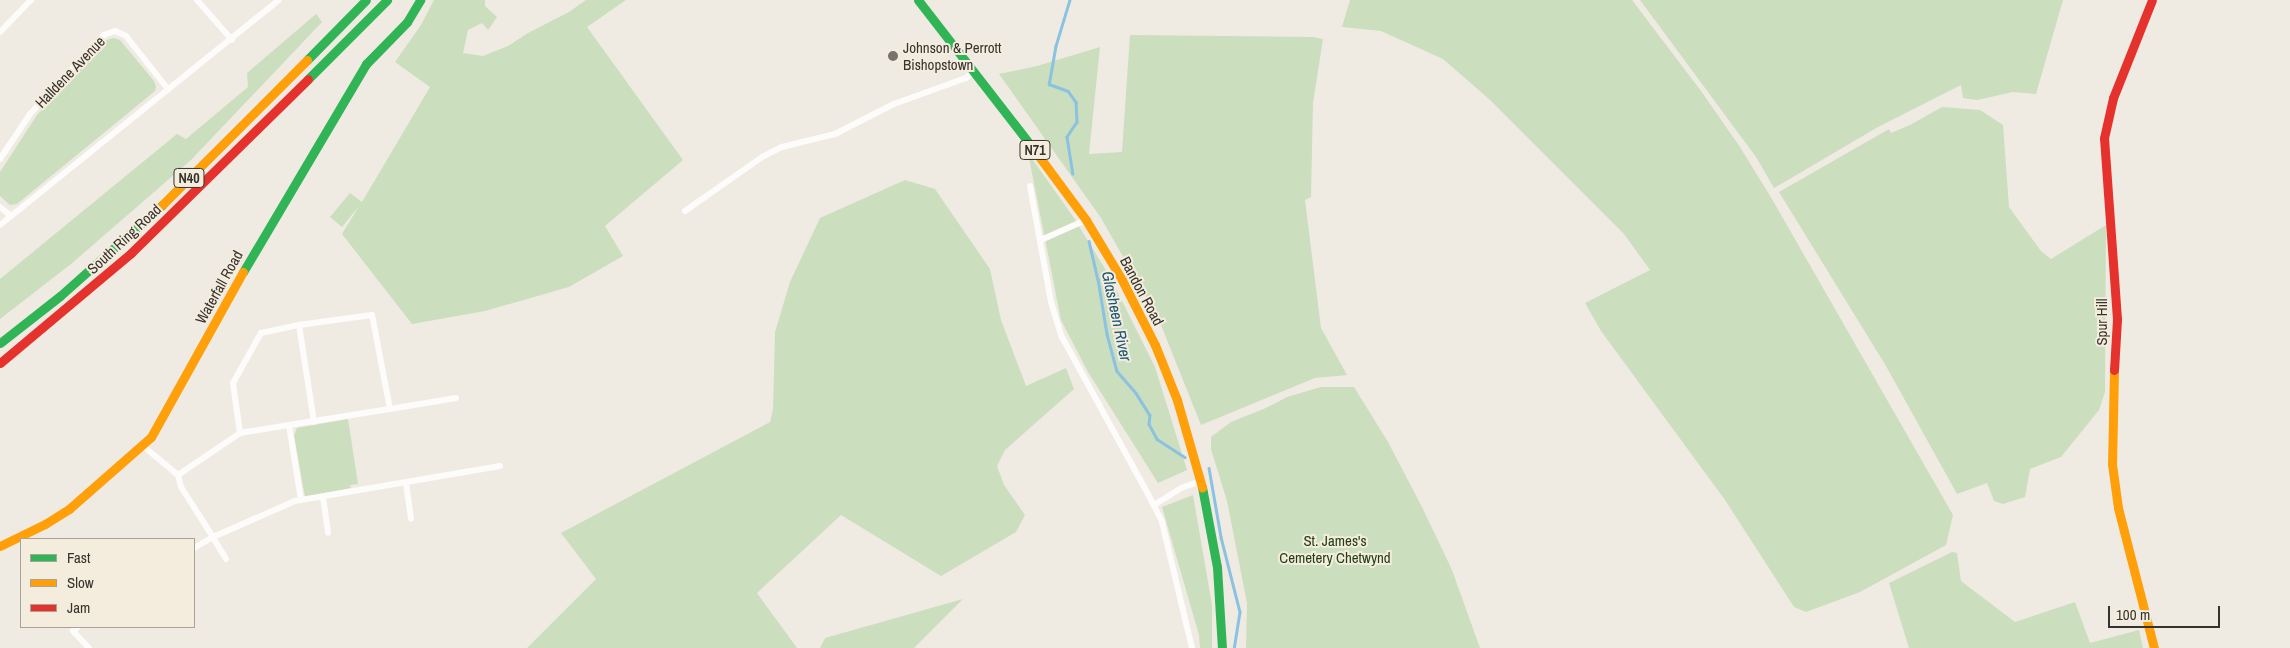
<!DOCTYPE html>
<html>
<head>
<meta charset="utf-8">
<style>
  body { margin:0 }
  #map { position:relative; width:2290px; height:648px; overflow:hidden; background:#efebe2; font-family:"Archivo Narrow",sans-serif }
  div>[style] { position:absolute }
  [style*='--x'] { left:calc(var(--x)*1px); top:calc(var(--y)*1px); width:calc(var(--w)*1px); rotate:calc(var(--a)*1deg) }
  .green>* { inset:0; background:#cbdebe }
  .stream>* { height:2.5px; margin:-1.25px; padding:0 1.25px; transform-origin:1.25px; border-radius:1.25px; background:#8bc2e1 }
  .street>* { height:6px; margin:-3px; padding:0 3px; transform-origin:3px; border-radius:3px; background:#fdfcfb }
  .fast>* { height:9px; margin:-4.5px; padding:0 4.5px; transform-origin:4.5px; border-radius:4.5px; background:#30b455 }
  .slow>* { height:9px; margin:-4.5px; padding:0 4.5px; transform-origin:4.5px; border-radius:4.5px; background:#ff9f0a }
  .jam>* { height:9px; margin:-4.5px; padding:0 4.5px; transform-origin:4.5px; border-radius:4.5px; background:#e5322d }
  .dots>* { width:14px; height:14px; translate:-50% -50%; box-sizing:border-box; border:2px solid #f4ecdd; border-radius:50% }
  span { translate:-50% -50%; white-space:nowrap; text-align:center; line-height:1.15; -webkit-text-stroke:4px #f4ecdd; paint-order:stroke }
  .shield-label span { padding:1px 4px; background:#f4ecdd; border:1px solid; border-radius:4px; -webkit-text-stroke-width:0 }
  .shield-label { font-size:14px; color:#36332d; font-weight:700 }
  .poi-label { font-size:15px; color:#36332d }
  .left { translate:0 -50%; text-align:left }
  .street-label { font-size:15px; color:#36332d }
  .park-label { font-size:15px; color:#214113 }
  .water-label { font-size:16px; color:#185576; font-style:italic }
  .legend { position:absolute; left:20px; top:538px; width:175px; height:90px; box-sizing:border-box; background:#f4ecdd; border:1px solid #a8a297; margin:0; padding:6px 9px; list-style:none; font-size:15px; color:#36332d }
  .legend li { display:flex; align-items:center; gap:10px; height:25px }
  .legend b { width:25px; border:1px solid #a8a297 }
  .scale { position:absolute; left:2108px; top:606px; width:112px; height:22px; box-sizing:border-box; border:2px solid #36332d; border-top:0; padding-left:6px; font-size:15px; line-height:18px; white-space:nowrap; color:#36332d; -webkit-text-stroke:4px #f4ecdd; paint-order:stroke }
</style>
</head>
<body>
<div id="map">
  <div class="green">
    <i style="clip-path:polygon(434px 0,485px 0,485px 6px,497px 17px,488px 30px,482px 23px,468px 30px,463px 53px,483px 56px,508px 46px,528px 33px,569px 12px,586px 0,626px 0,587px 27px,683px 160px,605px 226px,623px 256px,569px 287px,485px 311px,412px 324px,342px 234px,359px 206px,342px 227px,330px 217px,350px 193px,362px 202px,430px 87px,395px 62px,421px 25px)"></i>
    <i style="clip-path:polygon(1350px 0,1632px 0,1701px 91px,1738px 144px,1772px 199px,1953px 515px,1946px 545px,1860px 592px,1806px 612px,1794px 607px,1725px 500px,1601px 331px,1585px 303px,1650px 270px,1624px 234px,1489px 99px,1443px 59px,1381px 31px,1342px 27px)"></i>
    <i style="clip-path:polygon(1640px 0,2063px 0,2036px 94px,2013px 92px,1977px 100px,1963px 98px,1961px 85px,1878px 127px,1774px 188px,1756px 157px)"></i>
    <i style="clip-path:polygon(316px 14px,322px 22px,191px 160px,71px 264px,0 319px,0 279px,177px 134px,186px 139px,248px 87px,247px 73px)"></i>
    <i style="clip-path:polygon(1130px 35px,1313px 37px,1323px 39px,1313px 103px,1311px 197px,1305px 200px,1321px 328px,1347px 375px,1315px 378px,1201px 425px,1159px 320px,1101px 218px,999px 74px,1037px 66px,1100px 47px,1089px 154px,1122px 152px)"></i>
    <i style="clip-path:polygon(113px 38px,120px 40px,154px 81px,156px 86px,155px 91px,17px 204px,10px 205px,0 196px,0 172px,37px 115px,107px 40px)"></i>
    <i style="clip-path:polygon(1942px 107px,1980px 110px,2003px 125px,2009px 207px,2041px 251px,2051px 259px,2106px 225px,2105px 392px,2099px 410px,2061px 457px,2030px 469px,2025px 497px,2003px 504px,1994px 501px,1987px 483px,1957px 494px,1886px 366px,1779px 192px,1889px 129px,1891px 133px,1910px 125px)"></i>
    <i style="clip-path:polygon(1028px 153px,1074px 218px,1110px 277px,1155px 367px,1187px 470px,1158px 483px,1088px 372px,1061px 320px)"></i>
    <i style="clip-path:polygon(905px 180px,935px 189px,990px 269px,1001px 320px,1026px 386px,1066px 368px,1074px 389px,1005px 450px,997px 466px,1004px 485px,1025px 515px,1016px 532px,941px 576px,841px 515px,757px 593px,797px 648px,527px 648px,596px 579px,561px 533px,770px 422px,773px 409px,775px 332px,790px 282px,820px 218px)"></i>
    <i style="clip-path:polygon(1321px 387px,1354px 387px,1388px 442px,1422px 507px,1452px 570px,1480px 648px,1246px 648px,1247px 603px,1227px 501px,1211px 449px,1211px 437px,1231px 422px,1266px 408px,1287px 397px)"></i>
    <i style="clip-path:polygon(348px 419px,358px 484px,350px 485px,351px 488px,305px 497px,294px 435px,297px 428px)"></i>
    <i style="clip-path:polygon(1193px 495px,1212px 605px,1212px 648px,1200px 648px,1199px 635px,1162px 507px)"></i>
    <i style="clip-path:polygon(1952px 552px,1957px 553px,1961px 581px,2015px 622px,2075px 602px,2090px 643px,2139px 630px,2143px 648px,1909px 648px,1889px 583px)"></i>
    <i style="clip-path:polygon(963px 599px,914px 648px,820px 648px,825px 638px)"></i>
  </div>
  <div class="stream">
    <i style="--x:1070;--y:0;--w:48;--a:106.9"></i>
    <i style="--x:1056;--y:46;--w:39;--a:100"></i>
    <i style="--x:1049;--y:84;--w:20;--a:20"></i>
    <i style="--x:1068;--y:91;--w:14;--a:54"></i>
    <i style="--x:1076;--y:102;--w:20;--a:87"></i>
    <i style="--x:1077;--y:122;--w:18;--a:124"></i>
    <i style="--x:1067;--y:137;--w:37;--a:81"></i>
    <i style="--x:1089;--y:241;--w:39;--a:77"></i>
    <i style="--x:1098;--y:279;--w:56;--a:80.7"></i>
    <i style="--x:1107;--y:334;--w:38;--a:75"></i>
    <i style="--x:1117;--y:371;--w:29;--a:49"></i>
    <i style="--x:1136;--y:393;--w:26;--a:58"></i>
    <i style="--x:1150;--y:415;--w:9;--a:96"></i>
    <i style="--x:1149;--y:424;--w:17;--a:62"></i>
    <i style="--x:1157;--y:439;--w:33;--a:33"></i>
    <i style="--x:1209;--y:468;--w:70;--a:80.1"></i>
    <i style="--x:1221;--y:537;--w:77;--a:75.8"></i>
    <i style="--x:1240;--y:612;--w:36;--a:99"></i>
  </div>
  <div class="street">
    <i style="--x:197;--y:0;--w:53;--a:48.8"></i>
    <i style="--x:0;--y:32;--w:45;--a:-45.9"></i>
    <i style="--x:0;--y:159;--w:54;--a:-56.3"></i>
    <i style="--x:30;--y:114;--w:108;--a:-46.9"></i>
    <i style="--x:104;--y:35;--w:12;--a:-20"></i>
    <i style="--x:115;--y:31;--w:12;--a:24"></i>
    <i style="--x:126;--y:36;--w:68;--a:51.6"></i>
    <i style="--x:1030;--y:186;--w:118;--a:79.7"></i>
    <i style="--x:1051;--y:302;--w:37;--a:73"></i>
    <i style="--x:1062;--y:337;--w:179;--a:61.3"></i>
    <i style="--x:1148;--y:494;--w:31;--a:63"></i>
    <i style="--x:1162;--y:522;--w:130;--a:76.6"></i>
    <i style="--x:0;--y:207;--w:14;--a:39"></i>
    <i style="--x:685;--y:211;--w:94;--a:-35"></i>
    <i style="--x:762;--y:157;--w:22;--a:-27"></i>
    <i style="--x:782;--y:147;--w:55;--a:-13.8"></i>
    <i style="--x:835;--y:134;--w:66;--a:-27"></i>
    <i style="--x:894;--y:104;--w:77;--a:-19.9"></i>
    <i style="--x:966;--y:78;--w:11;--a:-41"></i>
    <i style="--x:0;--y:225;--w:358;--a:-38.9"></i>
    <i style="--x:1041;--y:240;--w:49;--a:-24"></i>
    <i style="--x:390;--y:409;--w:67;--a:-9.5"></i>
    <i style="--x:289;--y:425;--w:102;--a:-9"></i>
    <i style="--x:390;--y:409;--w:96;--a:-100.8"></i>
    <i style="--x:372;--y:315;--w:74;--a:172.2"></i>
    <i style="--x:240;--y:433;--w:50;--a:-98"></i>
    <i style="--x:233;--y:383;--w:57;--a:-60.8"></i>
    <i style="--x:261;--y:333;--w:39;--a:-12"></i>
    <i style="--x:299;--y:325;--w:98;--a:81.2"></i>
    <i style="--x:143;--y:446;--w:45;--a:39.6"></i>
    <i style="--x:178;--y:475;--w:12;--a:76"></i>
    <i style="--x:181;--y:487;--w:59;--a:57.4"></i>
    <i style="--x:213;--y:537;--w:22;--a:150"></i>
    <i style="--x:178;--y:475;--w:75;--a:-34.1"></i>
    <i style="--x:240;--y:433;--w:50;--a:-9.3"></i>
    <i style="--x:289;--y:425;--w:76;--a:80.9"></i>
    <i style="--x:406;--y:483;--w:36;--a:82"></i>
    <i style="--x:323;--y:497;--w:36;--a:82"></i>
    <i style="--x:1154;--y:505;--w:32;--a:-32"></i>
    <i style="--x:1181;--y:488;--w:21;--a:-19"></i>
    <i style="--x:226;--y:559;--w:26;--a:-121"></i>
    <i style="--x:213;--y:537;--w:90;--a:-23.7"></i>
    <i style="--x:295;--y:501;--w:208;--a:-9.7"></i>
    <i style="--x:78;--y:627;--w:6;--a:141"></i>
    <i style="--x:73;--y:631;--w:23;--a:47"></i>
  </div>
  <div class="fast">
    <i style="--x:918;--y:0;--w:191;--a:52.2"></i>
    <i style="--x:307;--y:60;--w:84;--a:-45.5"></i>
    <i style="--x:308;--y:79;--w:112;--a:-45"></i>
    <i style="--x:243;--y:272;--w:242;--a:-59.4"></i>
    <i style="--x:366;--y:64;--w:59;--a:-45.7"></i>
    <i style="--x:407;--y:22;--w:26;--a:-59"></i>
    <i style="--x:0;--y:343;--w:76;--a:-38.1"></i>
    <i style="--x:60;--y:296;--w:137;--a:-41.7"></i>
    <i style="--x:1202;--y:487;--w:81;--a:79.4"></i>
    <i style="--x:1217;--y:567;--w:81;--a:86.5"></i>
  </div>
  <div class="slow">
    <i style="--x:1035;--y:151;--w:86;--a:53.5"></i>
    <i style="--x:1086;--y:220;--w:70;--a:59"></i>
    <i style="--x:1122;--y:280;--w:73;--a:63.1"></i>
    <i style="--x:1155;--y:345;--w:59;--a:68.2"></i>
    <i style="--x:1177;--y:400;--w:91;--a:74"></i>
    <i style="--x:162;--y:205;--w:205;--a:-45"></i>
    <i style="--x:2114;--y:370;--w:94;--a:91.2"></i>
    <i style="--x:2112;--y:464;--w:44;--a:82.2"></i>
    <i style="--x:2118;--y:508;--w:145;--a:75.6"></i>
    <i style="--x:0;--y:546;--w:50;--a:-26.1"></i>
    <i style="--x:45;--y:524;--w:28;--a:-32"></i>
    <i style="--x:69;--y:509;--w:109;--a:-41.3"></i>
    <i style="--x:151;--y:437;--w:189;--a:-60.9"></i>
  </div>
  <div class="jam">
    <i style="--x:0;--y:363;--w:171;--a:-40"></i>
    <i style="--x:131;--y:253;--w:248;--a:-44.5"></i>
    <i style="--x:2114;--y:370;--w:51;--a:-86.6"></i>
    <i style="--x:2117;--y:319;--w:181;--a:-94.1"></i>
    <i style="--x:2104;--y:138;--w:41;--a:-77.3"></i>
    <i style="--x:2113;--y:98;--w:105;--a:-68.3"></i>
  </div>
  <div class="dots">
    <i style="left:893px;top:56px;background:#77736c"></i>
  </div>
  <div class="shield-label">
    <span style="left:1035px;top:150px">N71</span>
    <span style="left:189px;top:178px">N40</span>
  </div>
  <div class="poi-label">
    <span class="left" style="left:903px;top:56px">Johnson &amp; Perrott<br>Bishopstown</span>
  </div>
  <div class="street-label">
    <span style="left:70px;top:72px;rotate:-46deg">Halldene Avenue</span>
    <span style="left:124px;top:239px;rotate:-43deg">South Ring Road</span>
    <span style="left:219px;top:287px;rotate:-61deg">Waterfall Road</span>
    <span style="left:1142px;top:291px;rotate:62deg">Bandon Road</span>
    <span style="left:2102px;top:322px;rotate:-90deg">Spur Hill</span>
  </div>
  <div class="park-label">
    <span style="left:1335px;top:549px">St. James's<br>Cemetery Chetwynd</span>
  </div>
  <div class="water-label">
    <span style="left:1117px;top:316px;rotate:78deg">Glasheen River</span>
  </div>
  <ul class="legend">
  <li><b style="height:6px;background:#30b455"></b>Fast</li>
  <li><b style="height:6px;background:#ff9f0a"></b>Slow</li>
  <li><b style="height:6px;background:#e5322d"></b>Jam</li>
  </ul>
  <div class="scale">100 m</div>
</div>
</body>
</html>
